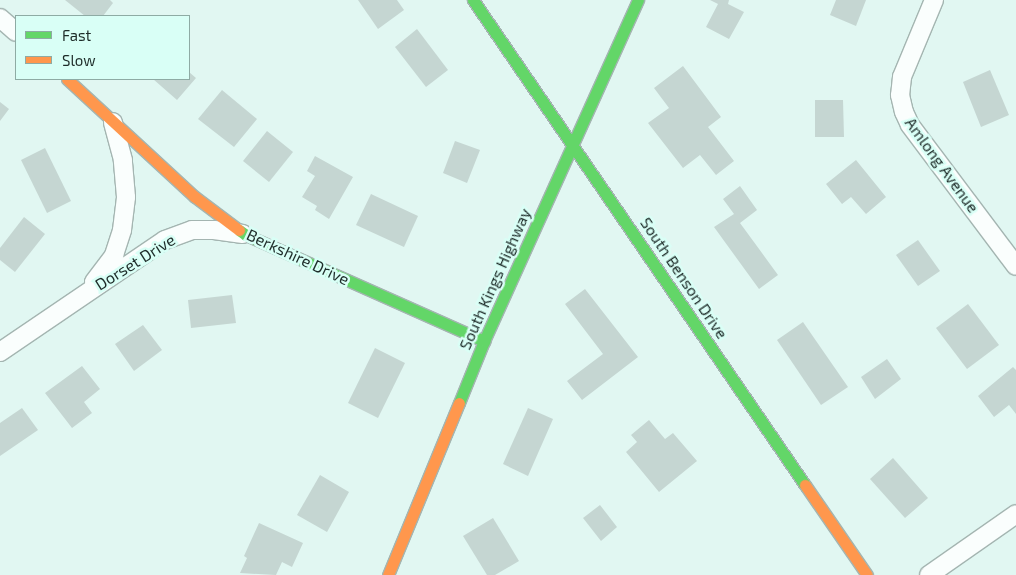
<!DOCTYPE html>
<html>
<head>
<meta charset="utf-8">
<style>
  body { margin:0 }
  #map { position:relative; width:1016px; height:575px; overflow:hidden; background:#e1f7f2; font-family:"Exo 2",sans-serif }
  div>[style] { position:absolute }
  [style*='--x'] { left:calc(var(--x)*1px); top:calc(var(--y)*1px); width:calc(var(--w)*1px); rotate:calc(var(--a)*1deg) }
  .building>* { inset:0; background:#c5d6d2 }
  .roads { filter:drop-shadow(1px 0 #a4b5b1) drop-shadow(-1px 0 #a4b5b1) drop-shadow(0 1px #a4b5b1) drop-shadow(0 -1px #a4b5b1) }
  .street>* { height:18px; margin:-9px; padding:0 9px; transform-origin:9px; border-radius:9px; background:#fafefd }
  .fast>* { height:11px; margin:-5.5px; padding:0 5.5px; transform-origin:5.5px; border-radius:5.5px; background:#63d668 }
  .slow>* { height:11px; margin:-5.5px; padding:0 5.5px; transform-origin:5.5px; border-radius:5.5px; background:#ff974d }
  span { translate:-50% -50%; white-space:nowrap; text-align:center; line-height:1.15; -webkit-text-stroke:5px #d9fff6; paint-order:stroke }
  .street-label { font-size:16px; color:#1e2c29 }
  .legend { position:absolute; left:15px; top:15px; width:175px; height:65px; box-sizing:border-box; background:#d9fff6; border:1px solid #8eaba4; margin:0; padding:6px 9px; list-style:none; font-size:15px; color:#1e2c29 }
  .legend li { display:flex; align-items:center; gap:10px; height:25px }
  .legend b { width:25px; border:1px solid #8eaba4 }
</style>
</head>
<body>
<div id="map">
  <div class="building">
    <i style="clip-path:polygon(65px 0,110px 0,113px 3px,103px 16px,85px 16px)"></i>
    <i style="clip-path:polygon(358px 0,397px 0,404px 10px,378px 29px)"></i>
    <i style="clip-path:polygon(710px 0,729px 0,728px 4px,744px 12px,729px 39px,706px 27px,718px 4px)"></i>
    <i style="clip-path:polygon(836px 0,866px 0,856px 26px,830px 15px)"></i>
    <i style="clip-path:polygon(417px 29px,448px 70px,426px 87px,395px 47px)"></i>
    <i style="clip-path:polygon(683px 66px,721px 117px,708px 127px,734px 161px,716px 175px,700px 155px,683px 168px,648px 123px,669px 108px,654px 88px)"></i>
    <i style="clip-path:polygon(990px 70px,1009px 115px,981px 127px,963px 82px)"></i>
    <i style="clip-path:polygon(189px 72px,196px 78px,177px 100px,153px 79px,189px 79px)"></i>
    <i style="clip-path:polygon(222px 90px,257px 119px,234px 147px,198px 119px)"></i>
    <i style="clip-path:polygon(815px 100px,843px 100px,844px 137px,815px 137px)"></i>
    <i style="clip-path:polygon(0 102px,9px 109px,0 121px)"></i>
    <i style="clip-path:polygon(267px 131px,293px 152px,269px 182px,243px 161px)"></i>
    <i style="clip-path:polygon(455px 141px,480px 150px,467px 183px,443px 173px)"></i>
    <i style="clip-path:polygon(45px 148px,71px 201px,47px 213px,21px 160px)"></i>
    <i style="clip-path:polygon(315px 156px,353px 177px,329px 219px,315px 210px,317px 206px,302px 197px,315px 176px,307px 171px)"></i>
    <i style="clip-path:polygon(856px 160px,886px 197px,866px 214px,851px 197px,842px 204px,826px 184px)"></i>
    <i style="clip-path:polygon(740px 186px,757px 210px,740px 223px,778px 275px,759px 289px,714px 227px,734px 214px,723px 199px)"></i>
    <i style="clip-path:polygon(371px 194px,418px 216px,404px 247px,356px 225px)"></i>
    <i style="clip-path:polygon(24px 217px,45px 234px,15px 272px,0 260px,0 248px)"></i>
    <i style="clip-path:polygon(918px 240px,940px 271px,918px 286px,896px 255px)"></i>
    <i style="clip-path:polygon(585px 289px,638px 357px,582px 400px,567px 381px,603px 354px,565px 304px)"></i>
    <i style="clip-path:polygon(232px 295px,236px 323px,191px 328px,188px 300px)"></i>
    <i style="clip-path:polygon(968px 304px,999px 345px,967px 369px,936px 328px)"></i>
    <i style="clip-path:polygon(803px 322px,848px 387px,821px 405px,777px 340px)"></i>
    <i style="clip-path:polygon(143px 325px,162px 350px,134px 371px,115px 344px)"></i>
    <i style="clip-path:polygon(375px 348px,405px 363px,378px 418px,348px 403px)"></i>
    <i style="clip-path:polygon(887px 359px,901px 379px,875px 399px,861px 377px)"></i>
    <i style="clip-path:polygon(82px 366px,100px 389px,84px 402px,92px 413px,72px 428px,45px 393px)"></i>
    <i style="clip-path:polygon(1013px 367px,1016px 370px,1016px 414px,1009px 405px,994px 417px,978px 396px)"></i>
    <i style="clip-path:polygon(22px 408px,38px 430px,0 456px,0 423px)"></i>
    <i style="clip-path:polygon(528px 408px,553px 419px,528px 476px,503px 464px)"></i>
    <i style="clip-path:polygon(649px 420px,665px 439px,673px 433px,697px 461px,659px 492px,626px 452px,637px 442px,631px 435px)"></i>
    <i style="clip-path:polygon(893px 458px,928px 498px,905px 518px,870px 479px)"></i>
    <i style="clip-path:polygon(320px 475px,349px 492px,327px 532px,297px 515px)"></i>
    <i style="clip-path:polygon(600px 505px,617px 527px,601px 541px,583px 518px)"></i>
    <i style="clip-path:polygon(493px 518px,519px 561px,495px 575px,487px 575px,463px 536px)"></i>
    <i style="clip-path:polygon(259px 523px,303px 543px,292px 567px,282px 562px,276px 575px,240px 573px,247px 558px,244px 556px)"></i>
  </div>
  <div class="roads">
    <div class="street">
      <i style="--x:934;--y:0;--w:83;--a:112.6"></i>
      <i style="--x:902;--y:77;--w:18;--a:96"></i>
      <i style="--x:900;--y:95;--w:17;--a:77"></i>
      <i style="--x:904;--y:112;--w:14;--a:65"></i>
      <i style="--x:910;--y:125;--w:176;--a:53.1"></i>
      <i style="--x:0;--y:18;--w:21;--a:41"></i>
      <i style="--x:94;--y:282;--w:34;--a:-53"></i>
      <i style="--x:114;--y:255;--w:26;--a:-72"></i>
      <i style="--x:122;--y:230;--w:33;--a:-83"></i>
      <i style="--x:126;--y:197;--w:37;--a:-95"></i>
      <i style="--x:123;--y:160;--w:39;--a:-105"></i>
      <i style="--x:0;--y:352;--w:199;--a:-34.2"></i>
      <i style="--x:165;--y:240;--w:29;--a:-20"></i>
      <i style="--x:192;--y:230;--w:22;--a:0"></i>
      <i style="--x:214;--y:230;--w:29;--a:8"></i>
      <i style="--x:929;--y:575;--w:106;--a:-35"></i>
    </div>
    <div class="fast">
      <i style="--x:473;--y:0;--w:588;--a:55.61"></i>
      <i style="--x:239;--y:230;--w:9;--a:36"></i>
      <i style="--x:246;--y:235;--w:261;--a:24"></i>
      <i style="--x:459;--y:403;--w:67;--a:-68"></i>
      <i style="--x:484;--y:341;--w:374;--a:-65.7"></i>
    </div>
    <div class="slow">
      <i style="--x:67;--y:79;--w:174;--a:42.7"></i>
      <i style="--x:195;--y:197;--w:55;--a:36.9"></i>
      <i style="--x:805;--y:485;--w:109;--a:55.4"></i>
      <i style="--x:388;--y:575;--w:186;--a:-67.6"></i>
    </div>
  </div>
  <div class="street-label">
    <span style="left:942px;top:165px;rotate:54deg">Amlong Avenue</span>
    <span style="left:298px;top:257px;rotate:25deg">Berkshire Drive</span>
    <span style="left:135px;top:262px;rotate:-32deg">Dorset Drive</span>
    <span style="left:684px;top:278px;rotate:56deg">South Benson Drive</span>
    <span style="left:495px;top:279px;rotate:-66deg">South Kings Highway</span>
  </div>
  <ul class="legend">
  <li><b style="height:6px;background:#63d668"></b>Fast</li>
  <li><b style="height:6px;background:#ff974d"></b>Slow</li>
  </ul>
</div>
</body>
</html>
